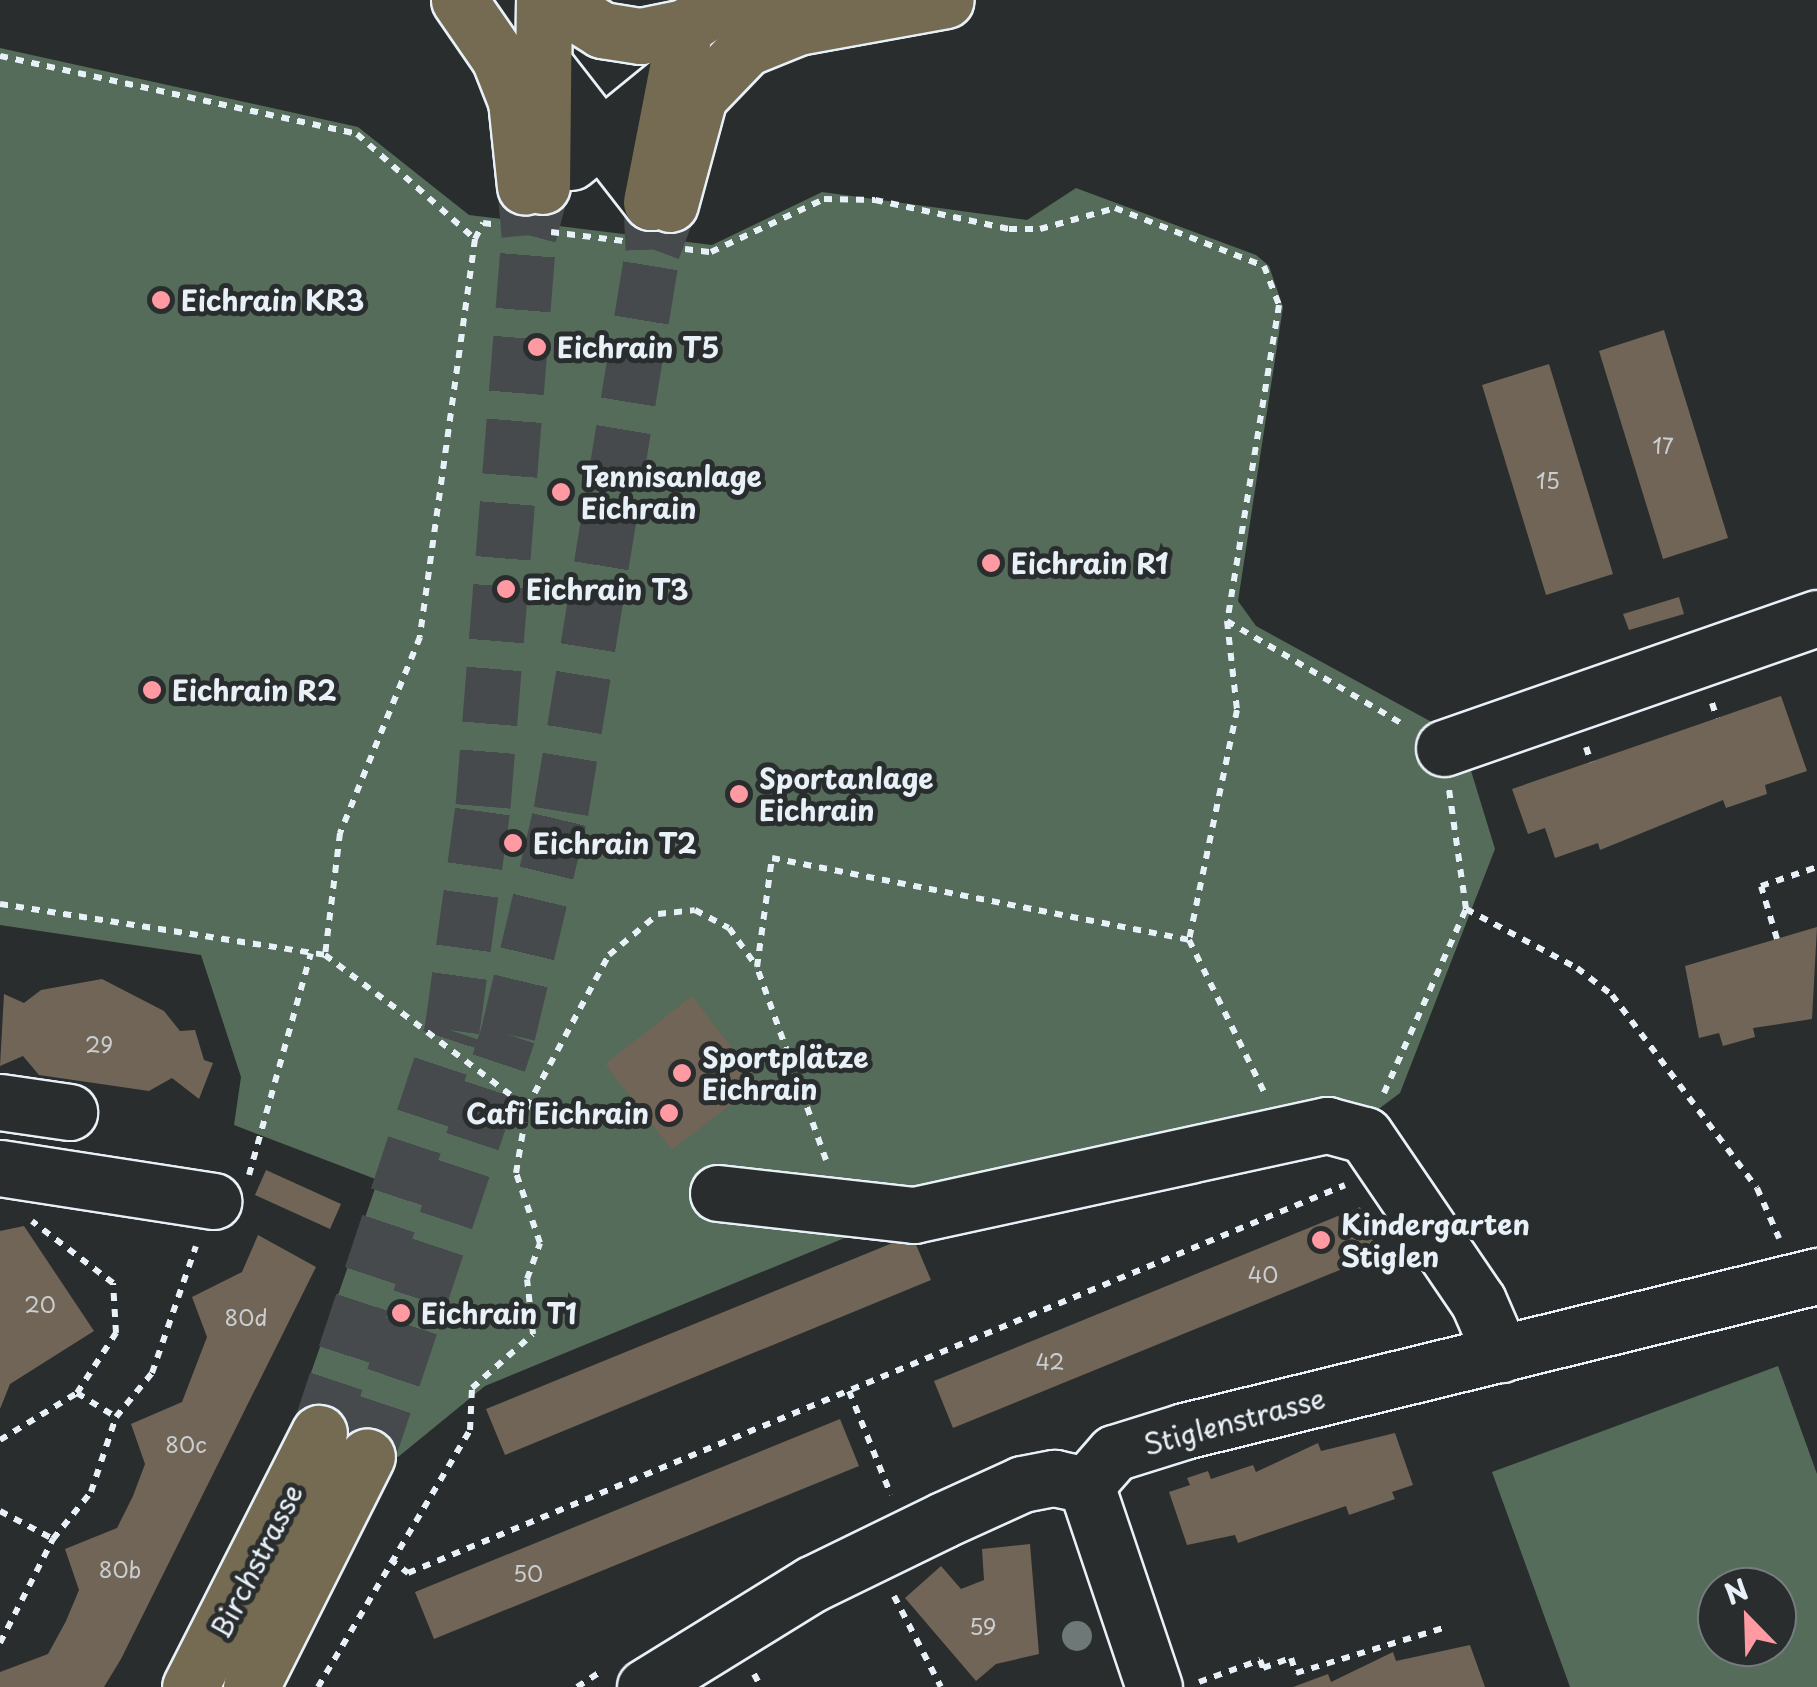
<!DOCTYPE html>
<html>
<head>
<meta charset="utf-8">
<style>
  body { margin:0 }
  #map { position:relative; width:1817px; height:1687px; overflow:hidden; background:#2a2d2e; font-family:"Playpen Sans",sans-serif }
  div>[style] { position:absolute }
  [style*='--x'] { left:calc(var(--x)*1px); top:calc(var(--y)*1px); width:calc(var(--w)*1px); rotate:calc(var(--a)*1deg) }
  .green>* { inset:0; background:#546c59 }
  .building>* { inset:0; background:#706557 }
  .major-tunnel>* { height:55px; margin-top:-27.5px; transform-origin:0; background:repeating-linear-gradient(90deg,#464a4c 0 55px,transparent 0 83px) }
  .highway-tunnel>* { height:55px; margin-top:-27.5px; transform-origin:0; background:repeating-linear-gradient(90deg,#464a4c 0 55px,transparent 0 83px) }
  .path>* { height:6px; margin-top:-3px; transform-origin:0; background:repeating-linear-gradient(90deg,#e8f1f8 0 8px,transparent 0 16px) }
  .roads { filter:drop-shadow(2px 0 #e8f1f8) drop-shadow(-2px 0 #e8f1f8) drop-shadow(0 2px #e8f1f8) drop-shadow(0 -2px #e8f1f8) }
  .minor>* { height:55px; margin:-27.5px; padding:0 27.5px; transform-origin:27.5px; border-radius:27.5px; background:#2a2d2e }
  .major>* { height:55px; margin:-27.5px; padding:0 27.5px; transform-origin:27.5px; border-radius:27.5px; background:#746b52 }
  .highway>* { height:55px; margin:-27.5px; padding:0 27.5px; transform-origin:27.5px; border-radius:27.5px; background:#746b52 }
  .trees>* { width:30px; height:30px; margin:-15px; border-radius:50%; background:#6e7876 }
  .dots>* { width:28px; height:28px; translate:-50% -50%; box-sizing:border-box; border:5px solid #2a2d2e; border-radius:50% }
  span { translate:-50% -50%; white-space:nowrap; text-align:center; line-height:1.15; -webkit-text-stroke:10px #2a2d2e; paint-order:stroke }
  .number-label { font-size:22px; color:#caced0 }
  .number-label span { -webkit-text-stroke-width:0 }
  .poi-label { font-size:28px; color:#e8f1f8; font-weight:700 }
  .left { translate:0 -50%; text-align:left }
  .right { translate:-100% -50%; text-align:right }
  .street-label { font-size:28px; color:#e8f1f8 }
  .north { position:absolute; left:1697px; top:1567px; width:100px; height:100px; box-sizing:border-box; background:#2a2d2e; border:2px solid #767b7f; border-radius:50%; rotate:337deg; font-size:28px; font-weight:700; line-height:40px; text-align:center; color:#e8f1f8 }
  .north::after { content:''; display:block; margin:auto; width:35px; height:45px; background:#ff9aa2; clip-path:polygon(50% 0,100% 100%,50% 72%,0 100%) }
</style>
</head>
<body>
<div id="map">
  <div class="green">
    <i style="clip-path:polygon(0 48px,358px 127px,469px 215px,712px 245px,822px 192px,1027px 220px,1076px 188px,1256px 255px,1269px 266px,1283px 307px,1238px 601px,1256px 626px,1461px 738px,1495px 849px,1400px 1093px,1336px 1141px,876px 1225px,485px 1386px,398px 1457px,297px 1413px,378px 1180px,234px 1125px,241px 1077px,201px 955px,0 925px)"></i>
    <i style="clip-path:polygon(evenodd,1778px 1366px,1817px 1474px,1817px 1687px,1570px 1687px,1492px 1472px,1778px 1366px,1717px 1587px,1777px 1587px,1777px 1647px,1717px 1647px,1717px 1587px)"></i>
  </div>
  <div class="building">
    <i style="clip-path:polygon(1664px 330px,1728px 538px,1663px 559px,1599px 351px)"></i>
    <i style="clip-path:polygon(1549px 364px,1613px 574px,1546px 595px,1482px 385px)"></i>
    <i style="clip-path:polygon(1679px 597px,1684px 614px,1629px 630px,1623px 614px)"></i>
    <i style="clip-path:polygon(1781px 696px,1807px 771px,1765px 785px,1767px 794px,1726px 808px,1723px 800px,1600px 850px,1598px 843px,1555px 858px,1545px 828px,1528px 834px,1512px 789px)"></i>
    <i style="clip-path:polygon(1817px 927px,1812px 1019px,1753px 1028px,1755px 1037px,1723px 1046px,1719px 1033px,1699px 1038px,1685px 966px)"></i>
    <i style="clip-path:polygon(102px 979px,164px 1011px,180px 1031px,195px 1030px,204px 1060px,213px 1063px,199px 1099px,172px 1078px,149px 1091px,39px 1075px,23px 1056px,0 1066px,4px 994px,24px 1003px,41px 990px)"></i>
    <i style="clip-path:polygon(692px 996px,759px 1083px,672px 1150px,605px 1064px)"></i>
    <i style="clip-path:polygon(266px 1170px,341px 1204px,330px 1229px,255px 1195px)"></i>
    <i style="clip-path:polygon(1360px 1207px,1379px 1254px,953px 1428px,934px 1381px)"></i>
    <i style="clip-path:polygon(24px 1226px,94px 1331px,10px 1384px,0 1409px,0 1231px)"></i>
    <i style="clip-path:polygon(258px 1235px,316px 1267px,121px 1659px,104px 1687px,0 1687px,0 1672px,48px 1654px,66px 1621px,79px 1590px,65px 1549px,117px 1528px,133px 1496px,145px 1464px,131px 1424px,182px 1402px,207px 1337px,192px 1297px,242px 1272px)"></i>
    <i style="clip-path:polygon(912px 1235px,931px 1280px,505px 1455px,486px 1409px)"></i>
    <i style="clip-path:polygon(840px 1419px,859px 1466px,434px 1639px,415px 1592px)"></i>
    <i style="clip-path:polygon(1395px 1433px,1413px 1485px,1392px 1492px,1395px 1499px,1349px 1515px,1346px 1506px,1238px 1543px,1235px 1535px,1187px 1545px,1169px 1492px,1190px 1485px,1187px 1478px,1208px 1471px,1211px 1479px,1253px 1465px,1256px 1472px,1318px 1443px,1321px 1451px)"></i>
    <i style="clip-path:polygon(1030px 1544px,1039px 1654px,996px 1664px,976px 1681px,905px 1598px,941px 1566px,961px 1589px,984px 1580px,982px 1549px)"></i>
    <i style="clip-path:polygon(1470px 1645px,1485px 1687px,1293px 1687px,1328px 1674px,1331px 1682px,1393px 1652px,1396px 1661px)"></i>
  </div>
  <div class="major-tunnel">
    <i style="--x:319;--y:1433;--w:424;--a:-71.7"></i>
    <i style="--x:452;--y:1030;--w:226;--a:-82.1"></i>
    <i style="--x:483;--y:806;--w:573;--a:-85.39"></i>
    <i style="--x:529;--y:235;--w:51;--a:-75.1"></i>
    <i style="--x:367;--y:1456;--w:445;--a:-71.5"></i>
    <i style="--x:508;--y:1034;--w:229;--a:-76.6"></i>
    <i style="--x:561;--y:811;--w:569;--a:-80.7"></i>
    <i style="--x:653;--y:249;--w:47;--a:-92.4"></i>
  </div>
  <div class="highway-tunnel">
    <i style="--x:525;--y:187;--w:48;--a:85.2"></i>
    <i style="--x:653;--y:249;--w:48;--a:-69.3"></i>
  </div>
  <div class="path">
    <i style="--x:0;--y:56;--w:365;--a:12.3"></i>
    <i style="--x:357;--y:134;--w:158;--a:41.7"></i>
    <i style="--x:475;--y:239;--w:402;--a:97.9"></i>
    <i style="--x:420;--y:637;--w:212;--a:112.2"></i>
    <i style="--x:340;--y:833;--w:123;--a:97"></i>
    <i style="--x:551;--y:232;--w:73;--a:7.1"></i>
    <i style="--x:475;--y:239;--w:18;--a:-63"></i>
    <i style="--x:483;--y:223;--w:16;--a:7"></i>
    <i style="--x:685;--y:249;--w:26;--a:7"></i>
    <i style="--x:711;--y:252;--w:125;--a:-25.1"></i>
    <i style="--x:824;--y:199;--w:51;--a:1.1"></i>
    <i style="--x:875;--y:200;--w:137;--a:12.2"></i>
    <i style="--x:1009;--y:229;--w:31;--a:0"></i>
    <i style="--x:1040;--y:229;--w:78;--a:-15.6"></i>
    <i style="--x:1115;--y:208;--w:160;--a:21.3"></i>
    <i style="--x:1264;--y:266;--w:42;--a:69"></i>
    <i style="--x:1279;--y:305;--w:320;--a:99.3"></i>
    <i style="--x:1227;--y:621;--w:90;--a:83.6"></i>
    <i style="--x:1237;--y:710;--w:235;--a:101.8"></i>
    <i style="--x:1189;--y:940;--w:169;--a:63.7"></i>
    <i style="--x:1227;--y:621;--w:205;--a:30.4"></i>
    <i style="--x:1712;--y:703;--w:16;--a:72"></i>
    <i style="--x:1586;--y:747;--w:16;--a:72"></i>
    <i style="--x:0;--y:904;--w:329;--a:8.9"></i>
    <i style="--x:325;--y:955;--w:253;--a:37"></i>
    <i style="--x:1466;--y:909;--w:126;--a:28"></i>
    <i style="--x:1577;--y:968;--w:44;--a:37.6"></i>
    <i style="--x:1612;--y:995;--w:241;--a:53.1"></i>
    <i style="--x:1757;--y:1188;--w:55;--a:66.3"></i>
    <i style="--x:1777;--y:939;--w:55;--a:-106.8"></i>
    <i style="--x:1761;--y:886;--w:59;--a:-18.7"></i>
    <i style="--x:1384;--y:1093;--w:201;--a:-66"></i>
    <i style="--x:1466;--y:909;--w:121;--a:-98.1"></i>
    <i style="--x:826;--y:1160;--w:205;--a:-109.7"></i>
    <i style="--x:757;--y:967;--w:110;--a:-82.2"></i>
    <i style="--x:772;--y:858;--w:425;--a:11.1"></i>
    <i style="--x:249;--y:1175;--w:230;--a:-74.4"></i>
    <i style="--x:849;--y:1391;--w:112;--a:68"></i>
    <i style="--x:77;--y:1393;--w:46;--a:31.6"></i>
    <i style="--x:0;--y:1440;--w:90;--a:-31.4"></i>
    <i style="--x:77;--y:1393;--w:72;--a:-57"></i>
    <i style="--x:116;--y:1333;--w:50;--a:-93.4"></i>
    <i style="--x:113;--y:1283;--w:102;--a:-142.6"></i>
    <i style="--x:0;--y:1511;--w:60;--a:27.8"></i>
    <i style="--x:390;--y:1559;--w:23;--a:38"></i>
    <i style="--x:408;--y:1573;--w:1014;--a:-22.49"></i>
    <i style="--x:894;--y:1596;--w:102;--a:62.7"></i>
    <i style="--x:0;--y:1643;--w:117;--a:-63"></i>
    <i style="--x:53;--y:1539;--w:60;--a:-51"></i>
    <i style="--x:91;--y:1492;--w:79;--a:-71.6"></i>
    <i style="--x:116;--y:1417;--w:57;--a:-50.7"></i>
    <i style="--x:152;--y:1373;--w:134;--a:-70.9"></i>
    <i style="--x:754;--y:1674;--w:15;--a:62"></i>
    <i style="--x:1199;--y:1682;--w:65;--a:-19.8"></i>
    <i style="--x:1260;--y:1660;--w:9;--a:69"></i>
    <i style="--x:1263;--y:1668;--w:30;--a:-20"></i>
    <i style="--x:1291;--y:1658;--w:16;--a:72"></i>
    <i style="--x:1296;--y:1673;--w:157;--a:-17"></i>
    <i style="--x:318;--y:1687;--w:299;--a:-59.4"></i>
    <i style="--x:470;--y:1430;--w:42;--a:-87.3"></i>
    <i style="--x:472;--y:1388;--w:81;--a:-41.5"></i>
    <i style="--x:533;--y:1334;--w:55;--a:-96.2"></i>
    <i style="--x:527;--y:1279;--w:38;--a:-70"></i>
    <i style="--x:540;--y:1243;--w:74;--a:-108.9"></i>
    <i style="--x:516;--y:1173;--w:67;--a:-80.5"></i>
    <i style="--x:527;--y:1107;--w:173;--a:-61.7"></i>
    <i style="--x:609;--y:955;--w:64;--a:-39.9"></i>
    <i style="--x:658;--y:914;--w:37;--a:-6"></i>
    <i style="--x:695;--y:910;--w:38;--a:28"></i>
    <i style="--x:729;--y:928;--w:48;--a:54.3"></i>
    <i style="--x:577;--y:1687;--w:31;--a:-33"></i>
  </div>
  <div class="roads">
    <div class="minor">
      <i style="--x:549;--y:71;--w:166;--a:52.1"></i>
      <i style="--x:571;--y:162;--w:127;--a:-39.2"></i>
      <i style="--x:1444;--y:748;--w:395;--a:-19.2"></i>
      <i style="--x:0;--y:1102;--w:70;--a:8.2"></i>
      <i style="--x:0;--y:1168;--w:216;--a:8.8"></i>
      <i style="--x:718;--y:1193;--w:197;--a:6.4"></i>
      <i style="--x:914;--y:1215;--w:423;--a:-12.3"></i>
      <i style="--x:1327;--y:1125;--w:39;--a:15"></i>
      <i style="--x:1365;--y:1135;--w:201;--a:55.8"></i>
      <i style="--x:1478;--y:1301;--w:58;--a:66.5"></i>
      <i style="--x:1086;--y:1485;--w:43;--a:-48.8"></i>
      <i style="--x:1114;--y:1453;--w:73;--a:-17.4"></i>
      <i style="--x:1184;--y:1431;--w:652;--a:-13.76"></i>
      <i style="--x:1086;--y:1485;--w:213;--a:71.4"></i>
      <i style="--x:645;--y:1687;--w:196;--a:-31.7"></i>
      <i style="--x:812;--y:1584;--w:146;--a:-26"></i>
      <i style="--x:943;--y:1520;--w:87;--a:-24.5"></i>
      <i style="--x:1022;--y:1484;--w:33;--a:-11"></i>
      <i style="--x:1054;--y:1478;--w:33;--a:12"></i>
    </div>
    <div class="major">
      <i style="--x:554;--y:0;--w:57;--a:32"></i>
      <i style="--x:602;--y:30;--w:39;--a:9"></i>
      <i style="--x:641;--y:36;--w:45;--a:-11.6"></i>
      <i style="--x:685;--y:27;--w:49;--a:-33.4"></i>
      <i style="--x:542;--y:186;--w:186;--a:-89.4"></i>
      <i style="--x:651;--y:202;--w:178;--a:-79"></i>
      <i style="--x:190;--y:1687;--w:285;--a:-63.1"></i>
      <i style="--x:251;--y:1687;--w:258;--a:-63.3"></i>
    </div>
    <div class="highway">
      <i style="--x:459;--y:0;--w:70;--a:55.4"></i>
      <i style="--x:499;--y:58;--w:46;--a:68.4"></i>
      <i style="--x:516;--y:101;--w:86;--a:84"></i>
      <i style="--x:724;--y:3;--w:102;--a:-1.1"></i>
      <i style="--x:670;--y:204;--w:111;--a:-74.8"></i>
      <i style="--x:699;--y:97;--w:68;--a:-46.2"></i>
      <i style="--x:746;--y:48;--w:56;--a:-22"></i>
      <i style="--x:798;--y:27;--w:150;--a:-10.3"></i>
    </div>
  </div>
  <div class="trees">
    <i style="left:1077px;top:1636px"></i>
  </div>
  <div class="dots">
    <i style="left:161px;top:300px;background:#ff9aa2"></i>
    <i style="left:537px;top:347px;background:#ff9aa2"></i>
    <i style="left:561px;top:492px;background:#ff9aa2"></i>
    <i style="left:991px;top:563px;background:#ff9aa2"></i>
    <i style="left:506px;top:589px;background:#ff9aa2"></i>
    <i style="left:152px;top:690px;background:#ff9aa2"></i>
    <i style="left:739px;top:794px;background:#ff9aa2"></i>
    <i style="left:513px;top:843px;background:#ff9aa2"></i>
    <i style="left:682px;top:1073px;background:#ff9aa2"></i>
    <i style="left:669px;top:1113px;background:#ff9aa2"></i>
    <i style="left:1321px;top:1240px;background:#ff9aa2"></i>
    <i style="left:401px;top:1313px;background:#ff9aa2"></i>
  </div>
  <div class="number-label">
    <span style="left:1663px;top:445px">17</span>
    <span style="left:1548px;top:480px">15</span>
    <span style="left:99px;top:1044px">29</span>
    <span style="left:1263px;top:1274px">40</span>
    <span style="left:40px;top:1304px">20</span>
    <span style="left:246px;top:1317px">80d</span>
    <span style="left:1050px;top:1361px">42</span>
    <span style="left:186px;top:1444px">80c</span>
    <span style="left:120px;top:1569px">80b</span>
    <span style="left:528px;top:1573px">50</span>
    <span style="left:983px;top:1626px">59</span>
  </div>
  <div class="poi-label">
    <span class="left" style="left:181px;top:300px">Eichrain KR3</span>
    <span class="left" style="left:557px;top:347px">Eichrain T5</span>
    <span class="left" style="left:581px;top:492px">Tennisanlage<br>Eichrain</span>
    <span class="left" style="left:1011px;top:563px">Eichrain R1</span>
    <span class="left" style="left:526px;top:589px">Eichrain T3</span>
    <span class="left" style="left:172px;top:690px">Eichrain R2</span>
    <span class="left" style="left:759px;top:794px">Sportanlage<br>Eichrain</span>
    <span class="left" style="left:533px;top:843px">Eichrain T2</span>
    <span class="left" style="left:702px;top:1073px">Sportplätze<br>Eichrain</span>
    <span class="right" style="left:649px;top:1113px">Cafi Eichrain</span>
    <span class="left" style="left:1341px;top:1240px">Kindergarten<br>Stiglen</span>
    <span class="left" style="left:421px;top:1313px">Eichrain T1</span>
  </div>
  <div class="street-label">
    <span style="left:1234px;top:1421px;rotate:-15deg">Stiglenstrasse</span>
    <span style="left:256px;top:1561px;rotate:-63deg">Birchstrasse</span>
  </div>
  <div class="north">N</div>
</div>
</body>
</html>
